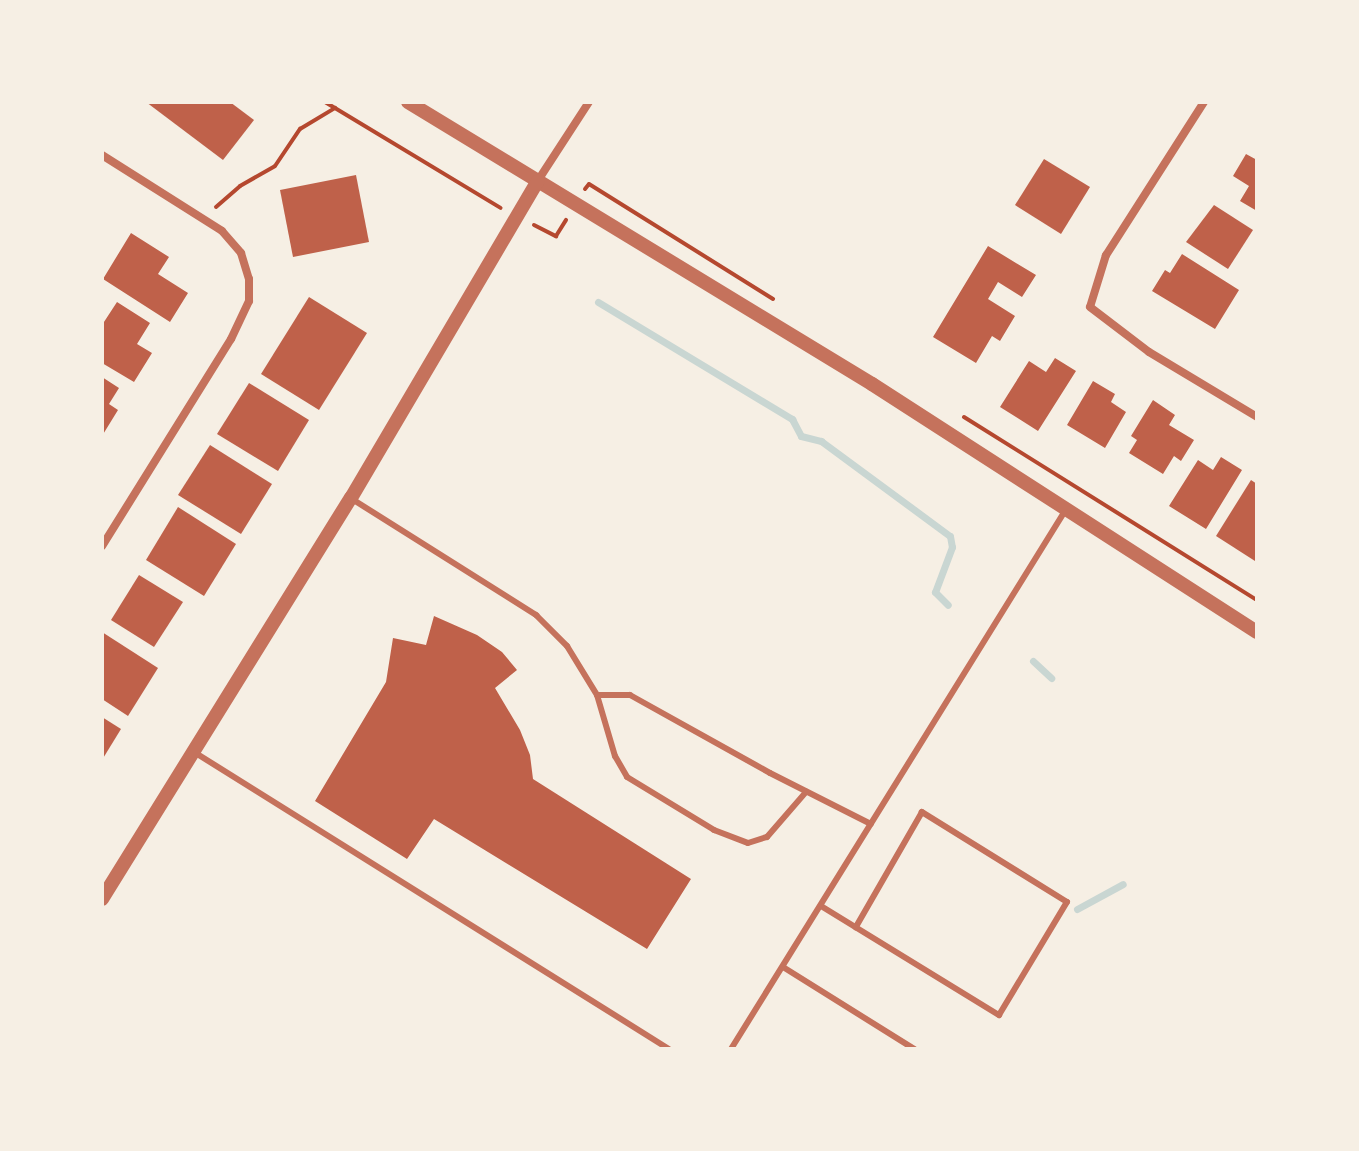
<!DOCTYPE html>
<html>
<head>
<meta charset="utf-8">
<style>
  body { margin:0 }
  #map { position:relative; width:1359px; height:1151px; overflow:hidden; background:#f6efe4; font-family:"Source Sans 3",sans-serif }
  div>[style] { position:absolute }
  [style*='--x'] { left:calc(var(--x)*1px); top:calc(var(--y)*1px); width:calc(var(--w)*1px); rotate:calc(var(--a)*1deg) }
  .stream>* { height:7px; margin:-3.5px; padding:0 3.5px; transform-origin:3.5px; border-radius:3.5px; background:#c9d6d2 }
  .building>* { inset:0; background:#bf614a }
  .path>* { height:4px; margin:-2px; padding:0 2px; transform-origin:2px; border-radius:2px; background:#b5482f }
  .service>* { height:6px; margin:-3px; padding:0 3px; transform-origin:3px; border-radius:3px; background:#c5725c }
  .minor>* { height:8px; margin:-4px; padding:0 4px; transform-origin:4px; border-radius:4px; background:#c5725c }
  .tertiary>* { height:14px; margin:-7px; padding:0 7px; transform-origin:7px; border-radius:7px; background:#c5725c }
  span { translate:-50% -50%; white-space:nowrap; text-align:center; line-height:1.15; -webkit-text-stroke:6px #f6efe4; paint-order:stroke }
  .frame { position:absolute; inset:0; border:104px solid #f6efe4; pointer-events:none }
</style>
</head>
<body>
<div id="map">
  <div class="stream">
    <i style="--x:598;--y:302;--w:227;--a:31.1"></i>
    <i style="--x:792;--y:419;--w:19;--a:62"></i>
    <i style="--x:801;--y:436;--w:21;--a:14"></i>
    <i style="--x:821;--y:441;--w:160;--a:36.4"></i>
    <i style="--x:950;--y:536;--w:11;--a:80"></i>
    <i style="--x:952;--y:547;--w:48;--a:110.7"></i>
    <i style="--x:935;--y:592;--w:18;--a:45"></i>
    <i style="--x:1033;--y:661;--w:25;--a:43"></i>
    <i style="--x:1077;--y:909;--w:52;--a:-28.5"></i>
  </div>
  <div class="building">
    <i style="clip-path:polygon(146px 102px,230px 102px,254px 120px,223px 160px)"></i>
    <i style="clip-path:polygon(1246px 154px,1257px 160px,1257px 211px,1240px 201px,1249px 186px,1233px 176px)"></i>
    <i style="clip-path:polygon(1044px 159px,1090px 187px,1061px 234px,1015px 205px)"></i>
    <i style="clip-path:polygon(356px 175px,369px 242px,293px 257px,280px 190px)"></i>
    <i style="clip-path:polygon(1214px 205px,1253px 230px,1228px 269px,1186px 242px)"></i>
    <i style="clip-path:polygon(131px 233px,169px 257px,158px 274px,188px 293px,170px 322px,103px 279px)"></i>
    <i style="clip-path:polygon(988px 246px,1036px 275px,1022px 297px,998px 282px,988px 299px,1015px 316px,1000px 341px,992px 336px,976px 363px,933px 337px)"></i>
    <i style="clip-path:polygon(1182px 254px,1239px 290px,1215px 329px,1152px 291px,1165px 270px,1170px 273px)"></i>
    <i style="clip-path:polygon(309px 297px,367px 333px,319px 410px,261px 374px)"></i>
    <i style="clip-path:polygon(117px 302px,150px 323px,137px 344px,152px 353px,134px 382px,102px 363px,102px 325px)"></i>
    <i style="clip-path:polygon(1055px 358px,1076px 371px,1038px 431px,1000px 407px,1029px 361px,1046px 372px)"></i>
    <i style="clip-path:polygon(102px 377px,119px 388px,109px 404px,118px 410px,102px 436px)"></i>
    <i style="clip-path:polygon(1093px 381px,1115px 394px,1111px 402px,1126px 412px,1105px 448px,1067px 425px)"></i>
    <i style="clip-path:polygon(249px 383px,309px 420px,278px 471px,217px 434px)"></i>
    <i style="clip-path:polygon(1153px 400px,1175px 415px,1169px 425px,1194px 440px,1181px 461px,1174px 456px,1163px 474px,1129px 453px,1137px 440px,1131px 436px)"></i>
    <i style="clip-path:polygon(210px 445px,272px 484px,241px 534px,178px 495px)"></i>
    <i style="clip-path:polygon(1221px 457px,1242px 470px,1206px 529px,1169px 506px,1198px 460px,1213px 470px)"></i>
    <i style="clip-path:polygon(1251px 480px,1257px 484px,1255px 561px,1216px 536px)"></i>
    <i style="clip-path:polygon(178px 507px,236px 544px,204px 596px,146px 560px)"></i>
    <i style="clip-path:polygon(139px 575px,183px 602px,154px 647px,111px 620px)"></i>
    <i style="clip-path:polygon(434px 616px,477px 635px,502px 652px,517px 670px,495px 688px,520px 730px,530px 755px,533px 779px,691px 879px,647px 949px,434px 819px,407px 859px,315px 801px,386px 682px,393px 638px,426px 645px)"></i>
    <i style="clip-path:polygon(102px 632px,158px 668px,128px 716px,102px 699px)"></i>
    <i style="clip-path:polygon(102px 717px,121px 729px,102px 760px)"></i>
  </div>
  <div class="path">
    <i style="--x:325;--y:102;--w:205;--a:31.1"></i>
    <i style="--x:585;--y:189;--w:6;--a:-51"></i>
    <i style="--x:589;--y:184;--w:217;--a:32"></i>
    <i style="--x:216;--y:207;--w:32;--a:-41"></i>
    <i style="--x:240;--y:186;--w:40;--a:-29.7"></i>
    <i style="--x:275;--y:166;--w:45;--a:-56"></i>
    <i style="--x:300;--y:129;--w:41;--a:-31"></i>
    <i style="--x:534;--y:225;--w:25;--a:27"></i>
    <i style="--x:556;--y:236;--w:19;--a:-58"></i>
    <i style="--x:964;--y:417;--w:345;--a:32"></i>
  </div>
  <div class="service">
    <i style="--x:352;--y:499;--w:218;--a:32.2"></i>
    <i style="--x:536;--y:615;--w:44;--a:45"></i>
    <i style="--x:567;--y:646;--w:57;--a:58.5"></i>
    <i style="--x:597;--y:695;--w:64;--a:73.6"></i>
    <i style="--x:615;--y:756;--w:24;--a:60"></i>
    <i style="--x:627;--y:777;--w:102;--a:31.3"></i>
    <i style="--x:714;--y:830;--w:36;--a:21"></i>
    <i style="--x:748;--y:843;--w:20;--a:-18"></i>
    <i style="--x:767;--y:837;--w:60;--a:-49.1"></i>
    <i style="--x:597;--y:695;--w:33;--a:0"></i>
    <i style="--x:630;--y:695;--w:160;--a:29.1"></i>
    <i style="--x:770;--y:773;--w:113;--a:26.8"></i>
    <i style="--x:194;--y:752;--w:560;--a:32.02"></i>
    <i style="--x:821;--y:906;--w:209;--a:31.5"></i>
    <i style="--x:999;--y:1015;--w:132;--a:-59"></i>
    <i style="--x:1067;--y:902;--w:171;--a:-148.2"></i>
    <i style="--x:922;--y:812;--w:133;--a:119.9"></i>
    <i style="--x:783;--y:967;--w:155;--a:32"></i>
    <i style="--x:731;--y:1049;--w:633;--a:-58.17"></i>
  </div>
  <div class="minor">
    <i style="--x:1204;--y:102;--w:182;--a:122.6"></i>
    <i style="--x:1106;--y:255;--w:54;--a:107.1"></i>
    <i style="--x:1090;--y:307;--w:74;--a:37.3"></i>
    <i style="--x:1149;--y:352;--w:126;--a:31"></i>
    <i style="--x:102;--y:155;--w:142;--a:32.3"></i>
    <i style="--x:222;--y:231;--w:29;--a:49"></i>
    <i style="--x:241;--y:253;--w:27;--a:73"></i>
    <i style="--x:249;--y:279;--w:22;--a:90"></i>
    <i style="--x:249;--y:301;--w:42;--a:115.3"></i>
    <i style="--x:231;--y:339;--w:244;--a:121.9"></i>
    <i style="--x:537;--y:182;--w:95;--a:-57"></i>
  </div>
  <div class="tertiary">
    <i style="--x:408;--y:102;--w:543;--a:31.29"></i>
    <i style="--x:872;--y:384;--w:458;--a:32.8"></i>
    <i style="--x:102;--y:899;--w:472;--a:-58.2"></i>
    <i style="--x:351;--y:498;--w:367;--a:-59.5"></i>
  </div>
  <div class="frame"></div>
</div>
</body>
</html>
